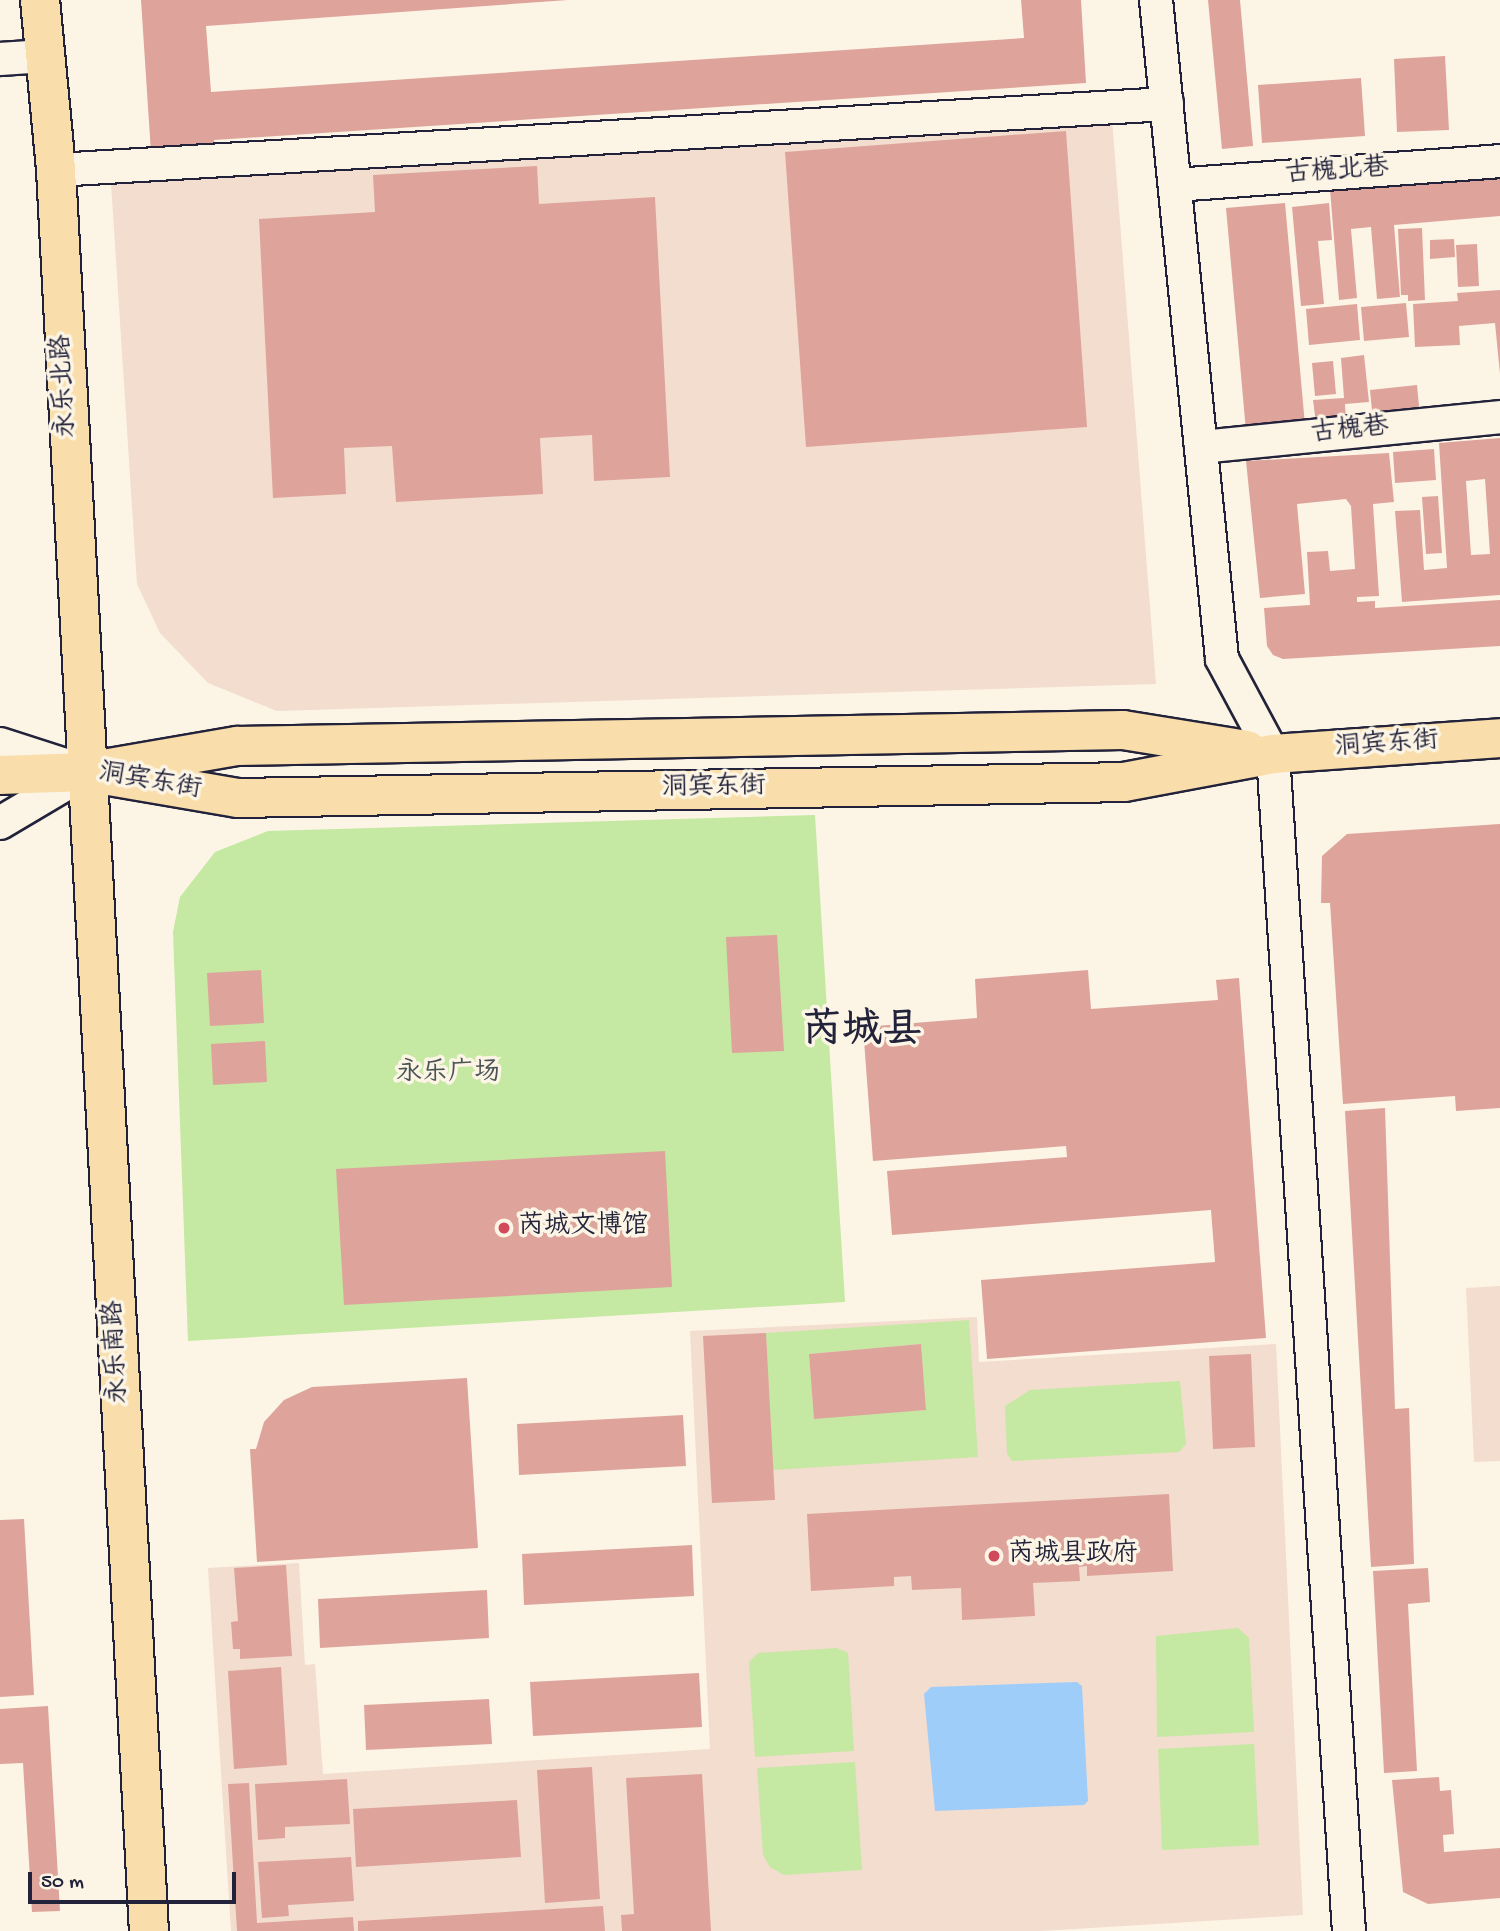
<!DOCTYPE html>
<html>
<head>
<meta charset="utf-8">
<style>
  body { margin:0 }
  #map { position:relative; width:1500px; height:1931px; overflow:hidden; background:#fcf5e5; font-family:"Gochi Hand","LXGW WenKai TC",sans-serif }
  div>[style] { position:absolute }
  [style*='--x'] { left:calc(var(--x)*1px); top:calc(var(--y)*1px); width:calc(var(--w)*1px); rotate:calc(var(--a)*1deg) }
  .built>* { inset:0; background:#f3ddcf }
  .green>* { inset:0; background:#c5e8a2 }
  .water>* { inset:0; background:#9ecdfa }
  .building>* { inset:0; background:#dea49b }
  .roads { filter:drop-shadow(2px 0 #22223b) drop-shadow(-2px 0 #22223b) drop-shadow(0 2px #22223b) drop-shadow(0 -2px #22223b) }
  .minor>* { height:32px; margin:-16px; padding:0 16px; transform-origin:16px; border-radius:16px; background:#fcf5e5 }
  .major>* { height:38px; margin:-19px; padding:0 19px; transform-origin:19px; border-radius:19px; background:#f9deab }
  .dots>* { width:19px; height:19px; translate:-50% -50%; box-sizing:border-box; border:4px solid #fcf5e5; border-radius:50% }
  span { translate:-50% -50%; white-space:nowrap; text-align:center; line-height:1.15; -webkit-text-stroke:7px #fcf5e5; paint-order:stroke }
  .street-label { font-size:26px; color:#22223b }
  .park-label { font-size:26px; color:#4b5455 }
  .poi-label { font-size:26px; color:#22223b }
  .left { translate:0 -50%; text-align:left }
  .town-label { font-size:40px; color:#22223b; font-weight:700 }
  .scale { position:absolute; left:28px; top:1872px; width:208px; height:32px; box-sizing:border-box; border:4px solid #22223b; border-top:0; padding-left:9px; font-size:21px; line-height:24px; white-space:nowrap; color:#22223b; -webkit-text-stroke:5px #fcf5e5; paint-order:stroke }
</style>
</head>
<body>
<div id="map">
  <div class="built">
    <i style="clip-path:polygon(1112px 119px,1156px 684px,277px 711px,208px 683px,160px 633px,137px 584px,111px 183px)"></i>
    <i style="clip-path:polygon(1500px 1286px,1500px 1461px,1474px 1462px,1466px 1288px)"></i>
    <i style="clip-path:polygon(977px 1317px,979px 1362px,1276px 1344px,1303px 1915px,1041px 1931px,231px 1931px,208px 1568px,299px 1563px,305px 1665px,315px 1664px,323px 1774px,710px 1749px,690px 1331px)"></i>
  </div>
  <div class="green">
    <i style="clip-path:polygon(815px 815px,845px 1302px,188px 1341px,173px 932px,180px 897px,215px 852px,268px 831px)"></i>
    <i style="clip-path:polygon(evenodd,969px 1320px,978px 1457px,773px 1470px,766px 1333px,969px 1320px,921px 1344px,926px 1410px,814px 1418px,809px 1354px,921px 1344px)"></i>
    <i style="clip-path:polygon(1180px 1381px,1186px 1444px,1179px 1452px,1012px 1461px,1007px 1454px,1005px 1406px,1030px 1390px)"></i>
    <i style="clip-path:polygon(1238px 1628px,1249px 1638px,1254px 1732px,1157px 1737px,1156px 1636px)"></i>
    <i style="clip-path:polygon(837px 1648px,848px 1653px,854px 1751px,755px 1757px,749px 1662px,758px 1653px)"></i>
    <i style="clip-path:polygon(1254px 1744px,1259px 1845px,1162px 1850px,1158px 1749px)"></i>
    <i style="clip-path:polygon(855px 1762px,862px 1870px,784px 1875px,770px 1867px,763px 1855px,757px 1768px)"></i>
  </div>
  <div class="water">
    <i style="clip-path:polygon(1077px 1682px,1082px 1686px,1088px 1801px,1084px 1805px,935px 1811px,924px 1694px,931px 1687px)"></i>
  </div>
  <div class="building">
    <i style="clip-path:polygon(141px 0,568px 0,206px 26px,211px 92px,1024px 38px,1021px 0,1081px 0,1086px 83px,214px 140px,214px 149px,151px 153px)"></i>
    <i style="clip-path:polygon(1208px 0,1240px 0,1253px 146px,1222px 149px)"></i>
    <i style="clip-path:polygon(1445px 56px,1449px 130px,1397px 132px,1394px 59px)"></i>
    <i style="clip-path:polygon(1361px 78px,1365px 136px,1262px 143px,1258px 85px)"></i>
    <i style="clip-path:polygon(1066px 131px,1087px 427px,806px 447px,785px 152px)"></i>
    <i style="clip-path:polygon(537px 166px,539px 204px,655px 197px,670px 477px,594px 481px,592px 435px,540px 438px,543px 494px,396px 502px,392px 446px,344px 448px,346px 494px,273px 498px,259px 219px,375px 212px,373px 175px)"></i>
    <i style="clip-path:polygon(1451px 175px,1451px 181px,1500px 177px,1500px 216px,1394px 225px,1400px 297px,1377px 299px,1371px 227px,1351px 229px,1357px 298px,1339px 300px,1330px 189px)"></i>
    <i style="clip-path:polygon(1285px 203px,1305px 425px,1246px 431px,1226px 208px)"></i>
    <i style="clip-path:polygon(1329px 203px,1332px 240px,1318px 241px,1324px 304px,1301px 306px,1292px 207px)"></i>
    <i style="clip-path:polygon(1422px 228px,1425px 300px,1408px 301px,1408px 295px,1401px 295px,1398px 229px)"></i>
    <i style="clip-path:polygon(1454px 239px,1455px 257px,1430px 259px,1430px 240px)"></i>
    <i style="clip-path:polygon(1477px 244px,1479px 286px,1458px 287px,1456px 245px)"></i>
    <i style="clip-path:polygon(1500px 290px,1500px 374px,1495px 323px,1459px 326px,1460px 345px,1415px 347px,1413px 304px,1458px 301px,1457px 293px)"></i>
    <i style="clip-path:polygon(1406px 303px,1409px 337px,1364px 341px,1361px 307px)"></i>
    <i style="clip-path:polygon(1357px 304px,1360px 340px,1309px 345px,1306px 309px)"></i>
    <i style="clip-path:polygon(1364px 355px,1369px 402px,1345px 404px,1346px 421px,1316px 423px,1313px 400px,1344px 398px,1341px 358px)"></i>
    <i style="clip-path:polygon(1333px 361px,1336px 394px,1315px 396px,1312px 363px)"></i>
    <i style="clip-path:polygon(1417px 385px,1420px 417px,1373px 421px,1370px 390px)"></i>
    <i style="clip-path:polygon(evenodd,1500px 438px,1500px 595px,1402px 602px,1395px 511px,1420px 510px,1424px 570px,1447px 568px,1439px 443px,1500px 438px,1485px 479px,1490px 554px,1471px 555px,1466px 481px,1485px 479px)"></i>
    <i style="clip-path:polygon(1434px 449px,1436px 480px,1395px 483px,1393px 452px)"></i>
    <i style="clip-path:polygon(1389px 453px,1394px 502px,1373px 504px,1379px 596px,1357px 597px,1357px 602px,1375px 601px,1375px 608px,1500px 600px,1500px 646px,1283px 659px,1273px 655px,1267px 646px,1264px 608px,1310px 605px,1307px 552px,1328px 551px,1330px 571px,1355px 569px,1351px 506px,1346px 499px,1297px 504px,1305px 594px,1260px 598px,1246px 461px)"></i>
    <i style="clip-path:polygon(1438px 496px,1442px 553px,1426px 554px,1422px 497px)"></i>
    <i style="clip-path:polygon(1500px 824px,1500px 1108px,1456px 1111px,1455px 1096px,1343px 1104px,1330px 903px,1321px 903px,1322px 856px,1347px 834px)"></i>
    <i style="clip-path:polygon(777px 935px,784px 1051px,732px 1053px,726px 937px)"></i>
    <i style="clip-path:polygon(261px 970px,264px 1023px,210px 1026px,207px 973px)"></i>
    <i style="clip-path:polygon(1088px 970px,1091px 1009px,1218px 1000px,1216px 980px,1239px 978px,1266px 1338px,987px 1359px,981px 1280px,1215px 1262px,1211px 1210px,892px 1235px,887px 1171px,1067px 1157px,1066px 1146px,873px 1161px,863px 1027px,977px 1018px,975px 979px)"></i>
    <i style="clip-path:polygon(265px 1041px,267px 1082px,213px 1085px,211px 1044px)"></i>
    <i style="clip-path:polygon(1385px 1108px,1395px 1409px,1409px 1408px,1414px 1564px,1371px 1567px,1345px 1111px)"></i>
    <i style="clip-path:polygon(665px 1151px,672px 1287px,344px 1305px,336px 1169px)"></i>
    <i style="clip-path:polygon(766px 1333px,775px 1500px,712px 1503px,703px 1336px)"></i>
    <i style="clip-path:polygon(921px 1344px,926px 1410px,814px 1419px,809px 1354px)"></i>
    <i style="clip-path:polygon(1251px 1354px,1255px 1447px,1213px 1449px,1209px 1356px)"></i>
    <i style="clip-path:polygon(467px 1378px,478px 1548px,257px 1562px,250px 1449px,256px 1449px,264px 1422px,284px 1400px,312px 1387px)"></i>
    <i style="clip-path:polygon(683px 1415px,686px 1466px,519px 1475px,517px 1424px)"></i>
    <i style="clip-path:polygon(1169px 1494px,1173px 1571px,1087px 1576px,1087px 1566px,1079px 1567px,1080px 1581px,1033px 1583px,1035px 1616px,962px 1620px,961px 1588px,912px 1590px,911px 1576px,894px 1577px,894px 1586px,811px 1591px,807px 1514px)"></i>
    <i style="clip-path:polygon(24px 1519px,34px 1695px,0 1697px,0 1520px)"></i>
    <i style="clip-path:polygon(692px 1545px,694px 1596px,524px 1605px,522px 1554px)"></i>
    <i style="clip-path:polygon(286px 1565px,292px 1656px,240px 1659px,240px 1649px,233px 1649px,231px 1622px,238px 1621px,234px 1568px)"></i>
    <i style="clip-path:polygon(1428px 1568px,1430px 1602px,1408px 1604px,1417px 1771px,1384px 1773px,1373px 1571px)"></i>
    <i style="clip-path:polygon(487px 1590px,489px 1638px,320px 1648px,318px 1599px)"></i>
    <i style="clip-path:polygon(281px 1667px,287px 1765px,234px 1769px,228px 1671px)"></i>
    <i style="clip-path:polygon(699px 1673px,702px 1727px,533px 1736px,530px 1682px)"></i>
    <i style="clip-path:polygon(489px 1699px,492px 1744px,366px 1750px,364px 1705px)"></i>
    <i style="clip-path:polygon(48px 1706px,60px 1911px,32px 1912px,23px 1763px,0 1764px,0 1709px)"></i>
    <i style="clip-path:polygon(592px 1767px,600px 1899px,545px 1903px,537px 1770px)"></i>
    <i style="clip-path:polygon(702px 1774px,711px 1931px,622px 1931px,621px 1915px,634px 1914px,626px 1778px)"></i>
    <i style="clip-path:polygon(1439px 1777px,1440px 1791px,1451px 1790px,1454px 1834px,1443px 1835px,1444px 1852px,1500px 1848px,1500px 1898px,1428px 1904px,1403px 1892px,1392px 1780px)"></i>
    <i style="clip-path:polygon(347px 1779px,350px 1824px,285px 1827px,285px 1838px,258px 1840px,255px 1784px)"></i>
    <i style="clip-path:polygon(249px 1783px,257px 1923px,353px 1917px,354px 1931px,237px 1931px,228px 1784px)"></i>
    <i style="clip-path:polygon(517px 1800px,521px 1857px,356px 1867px,353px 1809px)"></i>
    <i style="clip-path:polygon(351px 1857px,354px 1901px,288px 1905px,289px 1916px,262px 1918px,258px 1862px)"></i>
    <i style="clip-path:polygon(603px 1906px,605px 1931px,358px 1931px,358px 1921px)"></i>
  </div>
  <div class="roads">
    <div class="minor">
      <i style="--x:1156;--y:0;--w:662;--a:84.28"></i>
      <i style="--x:1222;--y:659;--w:108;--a:61.8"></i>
      <i style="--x:1273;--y:754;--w:1179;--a:86.31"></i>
      <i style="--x:0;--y:59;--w:44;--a:-3.9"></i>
      <i style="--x:56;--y:170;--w:1113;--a:-3.4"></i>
      <i style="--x:1175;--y:185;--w:326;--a:-4.2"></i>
      <i style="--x:1201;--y:447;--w:301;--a:-5.7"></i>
      <i style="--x:0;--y:744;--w:75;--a:17.9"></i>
      <i style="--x:0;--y:823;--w:100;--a:-30.7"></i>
    </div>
    <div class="major">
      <i style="--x:40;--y:0;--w:171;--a:84.6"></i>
      <i style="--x:56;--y:170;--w:1763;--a:86.98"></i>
      <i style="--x:86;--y:772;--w:154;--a:9.7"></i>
      <i style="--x:238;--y:798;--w:886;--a:-1.03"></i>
      <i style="--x:1124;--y:782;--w:152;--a:-10.6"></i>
      <i style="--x:1273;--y:754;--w:228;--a:-4"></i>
      <i style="--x:0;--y:775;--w:86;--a:-2"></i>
      <i style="--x:86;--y:772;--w:153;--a:-9.8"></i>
      <i style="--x:237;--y:746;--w:886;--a:-1.03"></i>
      <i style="--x:1123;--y:730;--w:126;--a:9.2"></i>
    </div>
  </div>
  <div class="dots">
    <i style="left:504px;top:1228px;background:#d1495b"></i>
    <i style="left:994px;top:1556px;background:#d1495b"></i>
  </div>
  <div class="street-label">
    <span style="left:1337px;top:173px;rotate:-4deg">古槐北巷</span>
    <span style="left:66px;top:386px;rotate:-93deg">永乐北路</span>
    <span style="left:1350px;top:432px;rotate:-6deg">古槐巷</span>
    <span style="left:1387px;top:746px;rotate:-4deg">洞宾东街</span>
    <span style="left:150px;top:783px;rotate:10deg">洞宾东街</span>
    <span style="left:714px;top:789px;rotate:-1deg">洞宾东街</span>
    <span style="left:118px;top:1352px;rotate:-93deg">永乐南路</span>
  </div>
  <div class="park-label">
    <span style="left:448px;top:1075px">永乐广场</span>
  </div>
  <div class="poi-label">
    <span class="left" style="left:518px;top:1228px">芮城文博馆</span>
    <span class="left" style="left:1008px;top:1556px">芮城县政府</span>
  </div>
  <div class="town-label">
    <span style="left:862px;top:1033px">芮城县</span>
  </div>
  <div class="scale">50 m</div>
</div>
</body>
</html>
